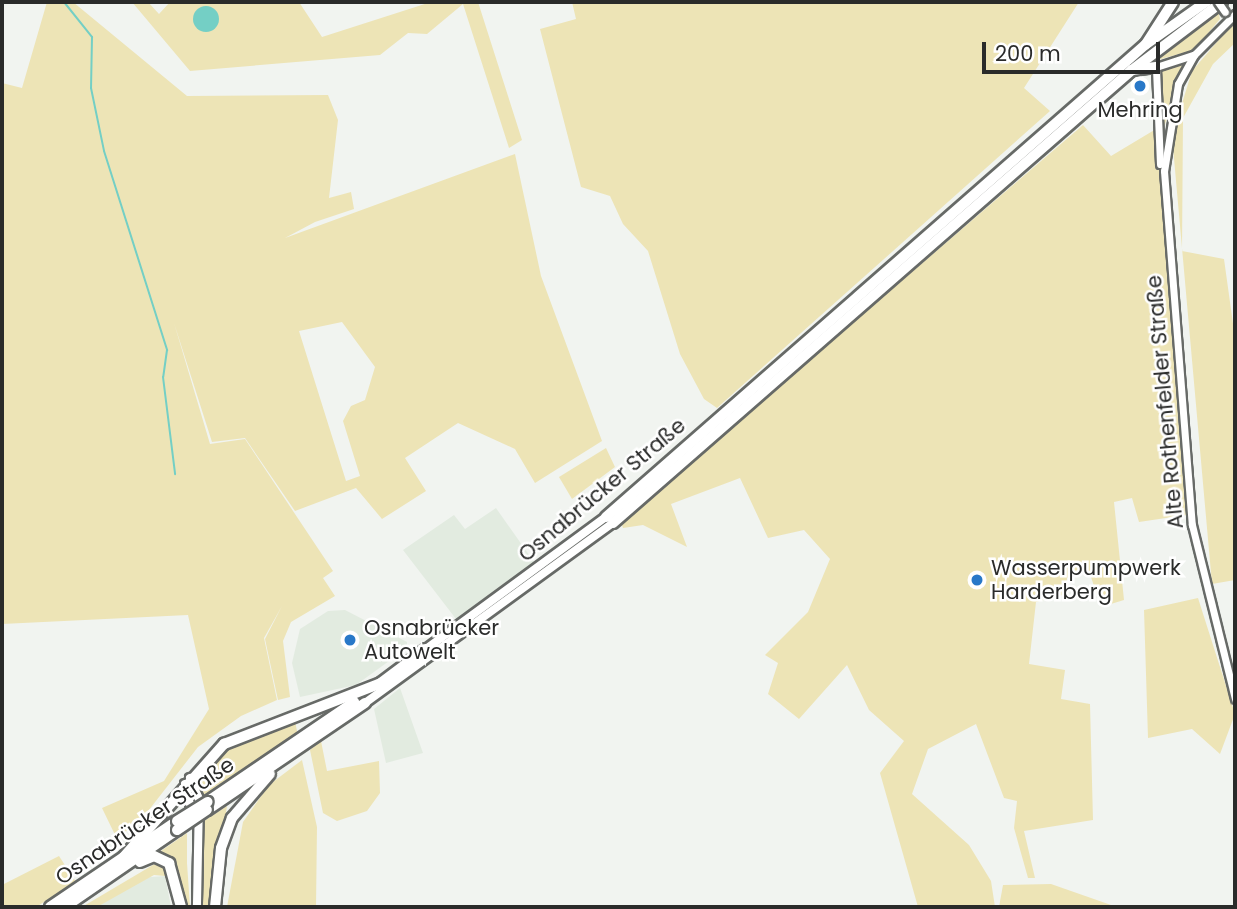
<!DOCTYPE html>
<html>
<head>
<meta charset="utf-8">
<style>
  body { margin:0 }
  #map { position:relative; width:1237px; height:909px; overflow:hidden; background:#f1f4f0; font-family:Poppins,sans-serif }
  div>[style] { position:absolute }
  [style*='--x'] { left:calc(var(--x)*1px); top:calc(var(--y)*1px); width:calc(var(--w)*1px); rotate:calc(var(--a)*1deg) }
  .built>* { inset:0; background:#e2ebe0 }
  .green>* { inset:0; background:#ede4b6 }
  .water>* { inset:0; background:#74cfc5 }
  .round { border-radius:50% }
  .stream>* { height:2px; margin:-1px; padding:0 1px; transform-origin:1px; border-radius:1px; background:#74cfc5 }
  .roads { filter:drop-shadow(2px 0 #676a67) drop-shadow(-2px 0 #676a67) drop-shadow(0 2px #676a67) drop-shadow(0 -2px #676a67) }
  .secondary>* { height:7px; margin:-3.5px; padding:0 3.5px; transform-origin:3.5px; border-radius:3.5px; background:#fff }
  .primary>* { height:8px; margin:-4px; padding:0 4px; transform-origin:4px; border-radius:4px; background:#fff }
  .highway>* { height:10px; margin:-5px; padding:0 5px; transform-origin:5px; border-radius:5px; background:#fff }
  .bridges { filter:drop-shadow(2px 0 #676a67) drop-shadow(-2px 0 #676a67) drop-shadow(0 2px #676a67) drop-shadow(0 -2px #676a67) }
  .secondary-bridge>* { height:7px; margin:-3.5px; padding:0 3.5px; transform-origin:3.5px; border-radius:3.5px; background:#fff }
  .highway-bridge>* { height:10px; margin:-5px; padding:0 5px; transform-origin:5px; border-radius:5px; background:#fff }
  .dots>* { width:19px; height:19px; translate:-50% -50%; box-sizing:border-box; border:4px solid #fff; border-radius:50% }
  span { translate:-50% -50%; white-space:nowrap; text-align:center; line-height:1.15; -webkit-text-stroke:5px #fff; paint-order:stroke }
  .poi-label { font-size:21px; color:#2a2b2a }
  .left { translate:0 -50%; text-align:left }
  .street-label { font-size:21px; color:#2a2b2a }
  .frame { position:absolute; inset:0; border:4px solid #2a2b2a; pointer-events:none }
  .scale { position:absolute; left:982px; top:42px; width:178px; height:32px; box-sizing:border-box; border:4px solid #2a2b2a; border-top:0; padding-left:9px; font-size:21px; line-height:24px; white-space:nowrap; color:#2a2b2a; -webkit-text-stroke:5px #fff; paint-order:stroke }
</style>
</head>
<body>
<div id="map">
  <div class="built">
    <i style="clip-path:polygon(496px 508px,534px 562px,456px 619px,403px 550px,454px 515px,465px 529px)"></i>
    <i style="clip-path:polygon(345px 610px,407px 642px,407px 648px,356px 685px,300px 697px,292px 663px,300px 629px,328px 611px)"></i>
    <i style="clip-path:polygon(400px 688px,423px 753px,386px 763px,374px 709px)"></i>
    <i style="clip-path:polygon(165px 876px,171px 907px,97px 907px,138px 878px)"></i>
  </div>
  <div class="green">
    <i style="clip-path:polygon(evenodd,47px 2px,73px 2px,187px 96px,328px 95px,338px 120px,329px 198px,351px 192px,354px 209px,315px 222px,285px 238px,515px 154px,541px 276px,602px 441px,535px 483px,515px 449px,458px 423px,405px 458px,426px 491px,382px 519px,356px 488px,295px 511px,245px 438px,212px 442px,174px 323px,210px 444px,245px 439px,333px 571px,323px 578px,335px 596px,291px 622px,283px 641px,290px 697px,278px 700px,265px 639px,282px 606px,264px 638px,277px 700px,241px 716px,198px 747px,145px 815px,117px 839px,102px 808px,164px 781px,209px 709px,188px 615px,2px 624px,2px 83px,22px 88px,47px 2px,342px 322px,375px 367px,365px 400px,351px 406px,343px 421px,360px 476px,346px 481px,299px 331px,342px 322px)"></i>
    <i style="clip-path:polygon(132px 2px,148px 2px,159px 14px,170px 2px,299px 2px,322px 37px,431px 2px,478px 2px,522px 140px,509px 148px,463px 4px,427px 34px,408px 33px,380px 55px,190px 71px)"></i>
    <i style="clip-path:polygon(572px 2px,1079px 2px,1024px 88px,1050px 111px,717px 408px,704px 399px,680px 354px,648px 251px,623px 224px,610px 196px,581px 187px,540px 29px,576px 19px)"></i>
    <i style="clip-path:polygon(1218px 10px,1220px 19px,1194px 50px,1150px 62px)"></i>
    <i style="clip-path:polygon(1235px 21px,1235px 43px,1213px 64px,1183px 118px,1182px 251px,1224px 259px,1235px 338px,1235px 580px,1212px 584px,1172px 136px,1192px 71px)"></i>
    <i style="clip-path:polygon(1167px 61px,1186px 61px,1162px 133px,1160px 70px)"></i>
    <i style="clip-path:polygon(1083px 125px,1111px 156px,1156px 129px,1186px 515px,1139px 522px,1132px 498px,1114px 502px,1124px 600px,1101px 607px,1089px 571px,1067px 578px,1066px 594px,1036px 602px,1029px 664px,1065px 670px,1061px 699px,1090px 704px,1093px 820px,1024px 831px,1035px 878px,1028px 878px,1014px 828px,1017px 801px,1004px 798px,976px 724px,928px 749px,912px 794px,969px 845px,991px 881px,995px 907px,918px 907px,880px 773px,904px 741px,869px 710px,847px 665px,799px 719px,768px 694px,778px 663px,765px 655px,808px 612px,830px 559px,804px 530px,768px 538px,740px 478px,671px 504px,687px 547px,643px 525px,623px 528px,621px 522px)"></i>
    <i style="clip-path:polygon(606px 448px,615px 467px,572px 499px,559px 477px)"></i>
    <i style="clip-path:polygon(1198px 598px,1235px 714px,1220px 754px,1192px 729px,1148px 738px,1144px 610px)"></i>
    <i style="clip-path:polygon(295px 721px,298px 736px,205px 797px,195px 777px,208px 763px,245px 738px)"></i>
    <i style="clip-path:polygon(321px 741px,327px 771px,379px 761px,380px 793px,367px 811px,337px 821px,323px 813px,310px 750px)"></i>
    <i style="clip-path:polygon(302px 760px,317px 827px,316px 907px,227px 907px,243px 822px,269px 785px)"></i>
    <i style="clip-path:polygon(227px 806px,212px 907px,202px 907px,201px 823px)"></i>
    <i style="clip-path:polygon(187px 833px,187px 863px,190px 907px,184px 907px,174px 864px,158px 853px)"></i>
    <i style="clip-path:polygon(59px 856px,76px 882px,36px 907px,2px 907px,2px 885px)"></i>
    <i style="clip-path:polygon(158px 862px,166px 868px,176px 907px,165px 876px,154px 875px,97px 907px,82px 907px)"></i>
    <i style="clip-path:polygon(1051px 884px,1111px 905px,1116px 907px,999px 907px,1003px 885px)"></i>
  </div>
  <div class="water">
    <i class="round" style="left:193px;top:6px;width:26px;height:26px"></i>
  </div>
  <div class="stream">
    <i style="--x:64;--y:2;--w:45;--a:51.3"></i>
    <i style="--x:92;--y:37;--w:51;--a:91.1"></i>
    <i style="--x:91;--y:88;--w:64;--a:78.3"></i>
    <i style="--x:104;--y:151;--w:209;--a:72.4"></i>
    <i style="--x:167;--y:350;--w:27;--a:98"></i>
    <i style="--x:163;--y:377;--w:98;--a:82.9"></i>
  </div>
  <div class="roads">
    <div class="secondary">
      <i style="--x:1235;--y:14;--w:58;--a:135"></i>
      <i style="--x:1194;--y:55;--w:33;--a:119"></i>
      <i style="--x:1178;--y:84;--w:88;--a:99.1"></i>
      <i style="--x:1164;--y:171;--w:355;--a:85.5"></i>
      <i style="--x:1192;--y:525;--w:179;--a:76.1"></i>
      <i style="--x:1160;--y:164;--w:97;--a:-92.4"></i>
      <i style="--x:1156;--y:67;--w:40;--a:-18"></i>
    </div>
    <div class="primary">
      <i style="--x:426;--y:649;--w:223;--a:-36.3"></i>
      <i style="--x:365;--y:703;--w:306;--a:-36"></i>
      <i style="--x:190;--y:778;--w:23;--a:67"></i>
      <i style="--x:199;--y:799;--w:108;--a:91.1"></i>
      <i style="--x:185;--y:784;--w:30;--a:76"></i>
    </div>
    <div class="highway">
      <i style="--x:1146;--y:44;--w:50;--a:-57.3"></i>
      <i style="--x:1132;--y:70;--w:24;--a:-7"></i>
      <i style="--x:606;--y:517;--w:716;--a:-41.21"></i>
      <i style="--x:1145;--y:45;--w:75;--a:-35.2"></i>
      <i style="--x:613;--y:523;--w:689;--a:-41.12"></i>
      <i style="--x:1132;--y:70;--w:113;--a:-37.1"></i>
      <i style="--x:378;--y:685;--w:60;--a:-36.9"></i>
      <i style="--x:207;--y:802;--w:178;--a:-34.2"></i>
      <i style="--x:207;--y:810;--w:191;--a:-34.1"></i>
      <i style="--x:120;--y:861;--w:157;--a:-48.4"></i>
      <i style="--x:224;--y:744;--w:168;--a:-21.2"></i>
      <i style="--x:140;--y:862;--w:15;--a:-23"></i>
      <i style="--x:154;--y:856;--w:17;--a:25"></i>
      <i style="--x:169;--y:863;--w:46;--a:74.7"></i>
      <i style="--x:50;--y:907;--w:153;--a:-34.1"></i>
      <i style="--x:65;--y:907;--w:136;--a:-34.5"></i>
      <i style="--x:215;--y:907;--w:59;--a:-84.2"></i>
      <i style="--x:221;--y:848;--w:32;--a:-70"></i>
      <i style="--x:232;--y:818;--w:58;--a:-49.2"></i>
    </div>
  </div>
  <div class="bridges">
    <div class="secondary-bridge">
      <i style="--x:1218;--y:2;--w:12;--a:55"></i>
    </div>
    <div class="highway-bridge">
      <i style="--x:177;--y:821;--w:36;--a:-32"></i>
      <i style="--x:177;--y:830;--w:36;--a:-34"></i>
    </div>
  </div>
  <div class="dots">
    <i style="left:1140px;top:86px;background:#2878c8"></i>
    <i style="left:977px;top:580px;background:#2878c8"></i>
    <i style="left:350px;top:640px;background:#2878c8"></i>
  </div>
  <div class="poi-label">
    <span style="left:1140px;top:110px">Mehring</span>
    <span class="left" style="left:991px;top:580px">Wasserpumpwerk<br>Harderberg</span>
    <span class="left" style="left:364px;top:640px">Osnabrücker<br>Autowelt</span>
  </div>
  <div class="street-label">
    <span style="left:1165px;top:402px;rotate:-95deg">Alte Rothenfelder Straße</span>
    <span style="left:602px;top:490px;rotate:-40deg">Osnabrücker Straße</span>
    <span style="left:145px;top:821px;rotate:-34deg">Osnabrücker Straße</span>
  </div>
  <div class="frame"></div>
  <div class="scale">200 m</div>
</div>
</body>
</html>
